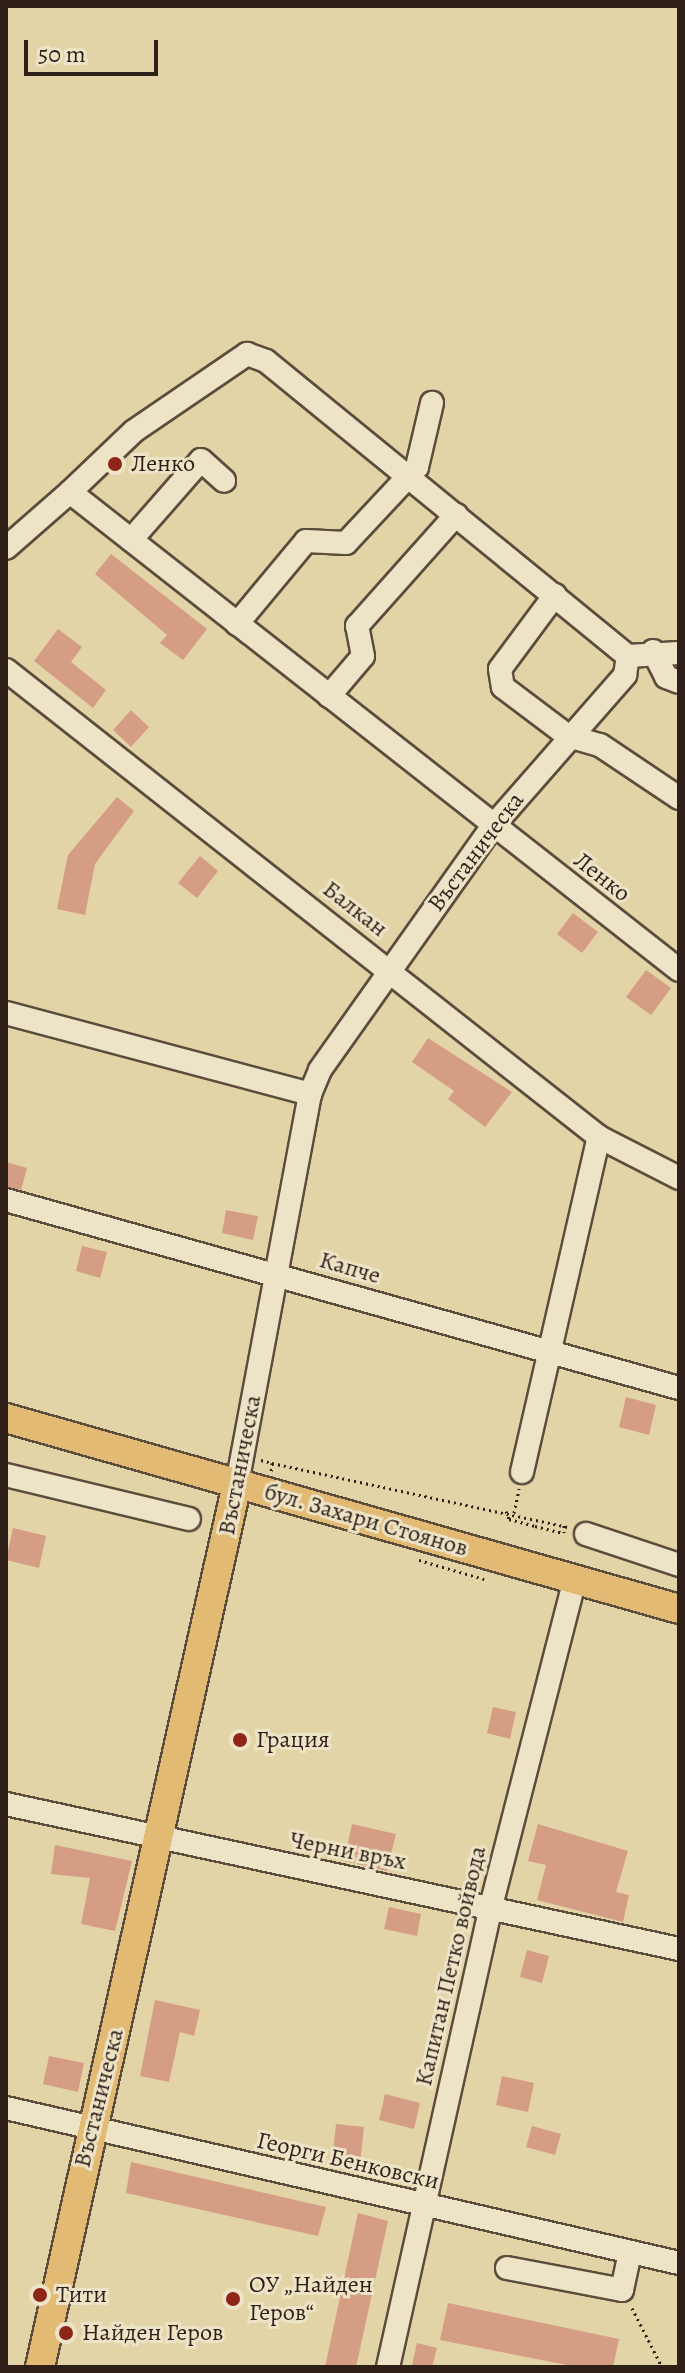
<!DOCTYPE html>
<html>
<head>
<meta charset="utf-8">
<style>
  body { margin:0 }
  #map { position:relative; width:685px; height:2373px; overflow:hidden; background:#e3d4a7; font-family:Alegreya,serif }
  div>[style] { position:absolute }
  [style*='--x'] { left:calc(var(--x)*1px); top:calc(var(--y)*1px); width:calc(var(--w)*1px); rotate:calc(var(--a)*1deg) }
  .building>* { inset:0; background:#d59d84 }
  .path>* { height:3px; margin-top:-1.5px; transform-origin:0; background:repeating-linear-gradient(90deg,#2f1f19 0 2px,transparent 0 6px) }
  .roads { filter:drop-shadow(2px 0 #5c4c3c) drop-shadow(-2px 0 #5c4c3c) drop-shadow(0 2px #5c4c3c) drop-shadow(0 -2px #5c4c3c) }
  .minor>* { height:22px; margin:-11px; padding:0 11px; transform-origin:11px; border-radius:11px; background:#ede3c6 }
  .major>* { height:28px; margin:-14px; padding:0 14px; transform-origin:14px; border-radius:14px; background:#e2ba74 }
  .dots>* { width:22px; height:22px; translate:-50% -50%; box-sizing:border-box; border:4px solid #ede3c6; border-radius:50% }
  span { translate:-50% -50%; white-space:nowrap; text-align:center; line-height:1.15; -webkit-text-stroke:6px #ede3c6; paint-order:stroke }
  .poi-label { font-size:24px; color:#2f1f19 }
  .left { translate:0 -50%; text-align:left }
  .street-label { font-size:24px; color:#2f1f19 }
  .frame { position:absolute; inset:0; border:8px solid #2f1f19; pointer-events:none }
  .scale { position:absolute; left:24px; top:40px; width:134px; height:36px; box-sizing:border-box; border:4px solid #2f1f19; border-top:0; padding-left:10px; font-size:24px; line-height:28px; white-space:nowrap; color:#2f1f19; -webkit-text-stroke:6px #ede3c6; paint-order:stroke }
</style>
</head>
<body>
<div id="map">
  <div class="building">
    <i style="clip-path:polygon(111px 554px,207px 629px,183px 660px,160px 643px,167px 635px,95px 574px)"></i>
    <i style="clip-path:polygon(58px 629px,82px 647px,71px 662px,106px 690px,93px 708px,34px 661px)"></i>
    <i style="clip-path:polygon(131px 710px,149px 727px,131px 747px,113px 730px)"></i>
    <i style="clip-path:polygon(117px 797px,134px 811px,95px 864px,85px 915px,57px 909px,68px 855px)"></i>
    <i style="clip-path:polygon(200px 856px,218px 871px,197px 898px,178px 883px)"></i>
    <i style="clip-path:polygon(573px 913px,598px 932px,582px 953px,557px 934px)"></i>
    <i style="clip-path:polygon(646px 970px,671px 988px,651px 1015px,626px 997px)"></i>
    <i style="clip-path:polygon(428px 1038px,512px 1092px,485px 1127px,448px 1099px,454px 1091px,412px 1062px)"></i>
    <i style="clip-path:polygon(6px 1162px,27px 1168px,21px 1190px,6px 1186px)"></i>
    <i style="clip-path:polygon(226px 1210px,258px 1216px,253px 1240px,222px 1233px)"></i>
    <i style="clip-path:polygon(82px 1246px,107px 1252px,100px 1278px,76px 1271px)"></i>
    <i style="clip-path:polygon(626px 1397px,656px 1405px,649px 1435px,619px 1427px)"></i>
    <i style="clip-path:polygon(13px 1528px,46px 1536px,39px 1568px,6px 1560px)"></i>
    <i style="clip-path:polygon(493px 1707px,516px 1712px,510px 1739px,487px 1733px)"></i>
    <i style="clip-path:polygon(352px 1824px,396px 1834px,387px 1871px,344px 1861px)"></i>
    <i style="clip-path:polygon(538px 1824px,628px 1851px,616px 1892px,629px 1895px,623px 1922px,537px 1900px,546px 1865px,528px 1861px)"></i>
    <i style="clip-path:polygon(55px 1845px,132px 1861px,115px 1931px,81px 1924px,90px 1878px,51px 1874px)"></i>
    <i style="clip-path:polygon(389px 1907px,421px 1914px,417px 1936px,384px 1929px)"></i>
    <i style="clip-path:polygon(527px 1950px,549px 1956px,542px 1983px,520px 1977px)"></i>
    <i style="clip-path:polygon(155px 2000px,200px 2010px,194px 2036px,180px 2032px,169px 2082px,140px 2076px)"></i>
    <i style="clip-path:polygon(49px 2056px,84px 2063px,78px 2092px,43px 2084px)"></i>
    <i style="clip-path:polygon(502px 2076px,534px 2083px,528px 2112px,496px 2105px)"></i>
    <i style="clip-path:polygon(385px 2094px,420px 2103px,414px 2129px,379px 2120px)"></i>
    <i style="clip-path:polygon(336px 2124px,364px 2127px,360px 2164px,332px 2160px)"></i>
    <i style="clip-path:polygon(532px 2126px,561px 2134px,555px 2155px,526px 2147px)"></i>
    <i style="clip-path:polygon(131px 2162px,326px 2207px,318px 2236px,126px 2193px)"></i>
    <i style="clip-path:polygon(358px 2213px,388px 2221px,356px 2367px,325px 2367px)"></i>
    <i style="clip-path:polygon(448px 2303px,619px 2339px,613px 2367px,577px 2367px,440px 2340px)"></i>
    <i style="clip-path:polygon(417px 2343px,437px 2348px,432px 2367px,412px 2365px)"></i>
  </div>
  <div class="path">
    <i style="--x:261;--y:1460;--w:11;--a:15"></i>
    <i style="--x:272;--y:1463;--w:9;--a:96"></i>
    <i style="--x:272;--y:1463;--w:304;--a:12.2"></i>
    <i style="--x:506;--y:1511;--w:9;--a:69"></i>
    <i style="--x:509;--y:1519;--w:27;--a:15"></i>
    <i style="--x:535;--y:1526;--w:30;--a:14"></i>
    <i style="--x:564;--y:1533;--w:8;--a:-90"></i>
    <i style="--x:514;--y:1513;--w:25;--a:-78"></i>
    <i style="--x:419;--y:1560;--w:68;--a:16.3"></i>
    <i style="--x:632;--y:2308;--w:66;--a:63"></i>
  </div>
  <div class="roads">
    <div class="minor">
      <i style="--x:70;--y:492;--w:88;--a:-43.6"></i>
      <i style="--x:134;--y:431;--w:137;--a:-34.3"></i>
      <i style="--x:247;--y:354;--w:20;--a:20"></i>
      <i style="--x:266;--y:361;--w:467;--a:39.2"></i>
      <i style="--x:131;--y:540;--w:106;--a:-48.8"></i>
      <i style="--x:201;--y:460;--w:31;--a:42"></i>
      <i style="--x:6;--y:548;--w:85;--a:-41.2"></i>
      <i style="--x:70;--y:492;--w:774;--a:38.13"></i>
      <i style="--x:555;--y:595;--w:92;--a:126.6"></i>
      <i style="--x:500;--y:669;--w:18;--a:81"></i>
      <i style="--x:503;--y:687;--w:81;--a:37"></i>
      <i style="--x:568;--y:736;--w:33;--a:16"></i>
      <i style="--x:600;--y:745;--w:95;--a:33.9"></i>
      <i style="--x:237;--y:624;--w:108;--a:-50.3"></i>
      <i style="--x:306;--y:541;--w:40;--a:2.9"></i>
      <i style="--x:346;--y:543;--w:104;--a:-46.9"></i>
      <i style="--x:417;--y:467;--w:66;--a:-76.8"></i>
      <i style="--x:653;--y:651;--w:29;--a:63"></i>
      <i style="--x:666;--y:677;--w:14;--a:21"></i>
      <i style="--x:628;--y:656;--w:51;--a:-3.4"></i>
      <i style="--x:6;--y:670;--w:755;--a:38.22"></i>
      <i style="--x:599;--y:1137;--w:90;--a:27.1"></i>
      <i style="--x:329;--y:696;--w:52;--a:-49.6"></i>
      <i style="--x:363;--y:656;--w:31;--a:-101"></i>
      <i style="--x:357;--y:626;--w:149;--a:-48.3"></i>
      <i style="--x:6;--y:1013;--w:315;--a:14.9"></i>
      <i style="--x:6;--y:1200;--w:699;--a:15.61"></i>
      <i style="--x:522;--y:1472;--w:344;--a:-77.1"></i>
      <i style="--x:6;--y:1475;--w:188;--a:13.5"></i>
      <i style="--x:237;--y:1484;--w:397;--a:-79.4"></i>
      <i style="--x:310;--y:1094;--w:26;--a:-67"></i>
      <i style="--x:320;--y:1070;--w:299;--a:-54.7"></i>
      <i style="--x:493;--y:826;--w:201;--a:-48.8"></i>
      <i style="--x:625;--y:675;--w:19;--a:-81"></i>
      <i style="--x:586;--y:1534;--w:98;--a:18.4"></i>
      <i style="--x:6;--y:1804;--w:688;--a:12.16"></i>
      <i style="--x:6;--y:2108;--w:691;--a:12.97"></i>
      <i style="--x:507;--y:2268;--w:117;--a:10.8"></i>
      <i style="--x:622;--y:2290;--w:39;--a:-78"></i>
      <i style="--x:388;--y:2367;--w:472;--a:-77.4"></i>
      <i style="--x:491;--y:1906;--w:337;--a:-75.6"></i>
    </div>
    <div class="major">
      <i style="--x:6;--y:1418;--w:700;--a:15.84"></i>
      <i style="--x:40;--y:2367;--w:905;--a:-77.42"></i>
    </div>
  </div>
  <div class="dots">
    <i style="left:115px;top:464px;background:#8f2418"></i>
    <i style="left:240px;top:1740px;background:#8f2418"></i>
    <i style="left:40px;top:2295px;background:#8f2418"></i>
    <i style="left:233px;top:2299px;background:#8f2418"></i>
    <i style="left:66px;top:2333px;background:#8f2418"></i>
  </div>
  <div class="poi-label">
    <span class="left" style="left:131px;top:464px">Ленко</span>
    <span class="left" style="left:256px;top:1740px">Грация</span>
    <span class="left" style="left:249px;top:2299px">ОУ „Найден<br>Геров“</span>
    <span class="left" style="left:56px;top:2295px">Тити</span>
    <span class="left" style="left:82px;top:2333px">Найден Геров</span>
  </div>
  <div class="street-label">
    <span style="left:476px;top:852px;rotate:-53deg">Въстаническа</span>
    <span style="left:602px;top:877px;rotate:38deg">Ленко</span>
    <span style="left:355px;top:909px;rotate:38deg">Балкан</span>
    <span style="left:350px;top:1268px;rotate:16deg">Капче</span>
    <span style="left:240px;top:1465px;rotate:-79deg">Въстаническа</span>
    <span style="left:366px;top:1520px;rotate:16deg">бул. Захари Стоянов</span>
    <span style="left:348px;top:1851px;rotate:11deg">Черни връх</span>
    <span style="left:451px;top:1966px;rotate:-77deg">Капитан Петко войвода</span>
    <span style="left:99px;top:2098px;rotate:-76deg">Въстаническа</span>
    <span style="left:348px;top:2161px;rotate:13deg">Георги Бенковски</span>
  </div>
  <div class="frame"></div>
  <div class="scale">50 m</div>
</div>
</body>
</html>
